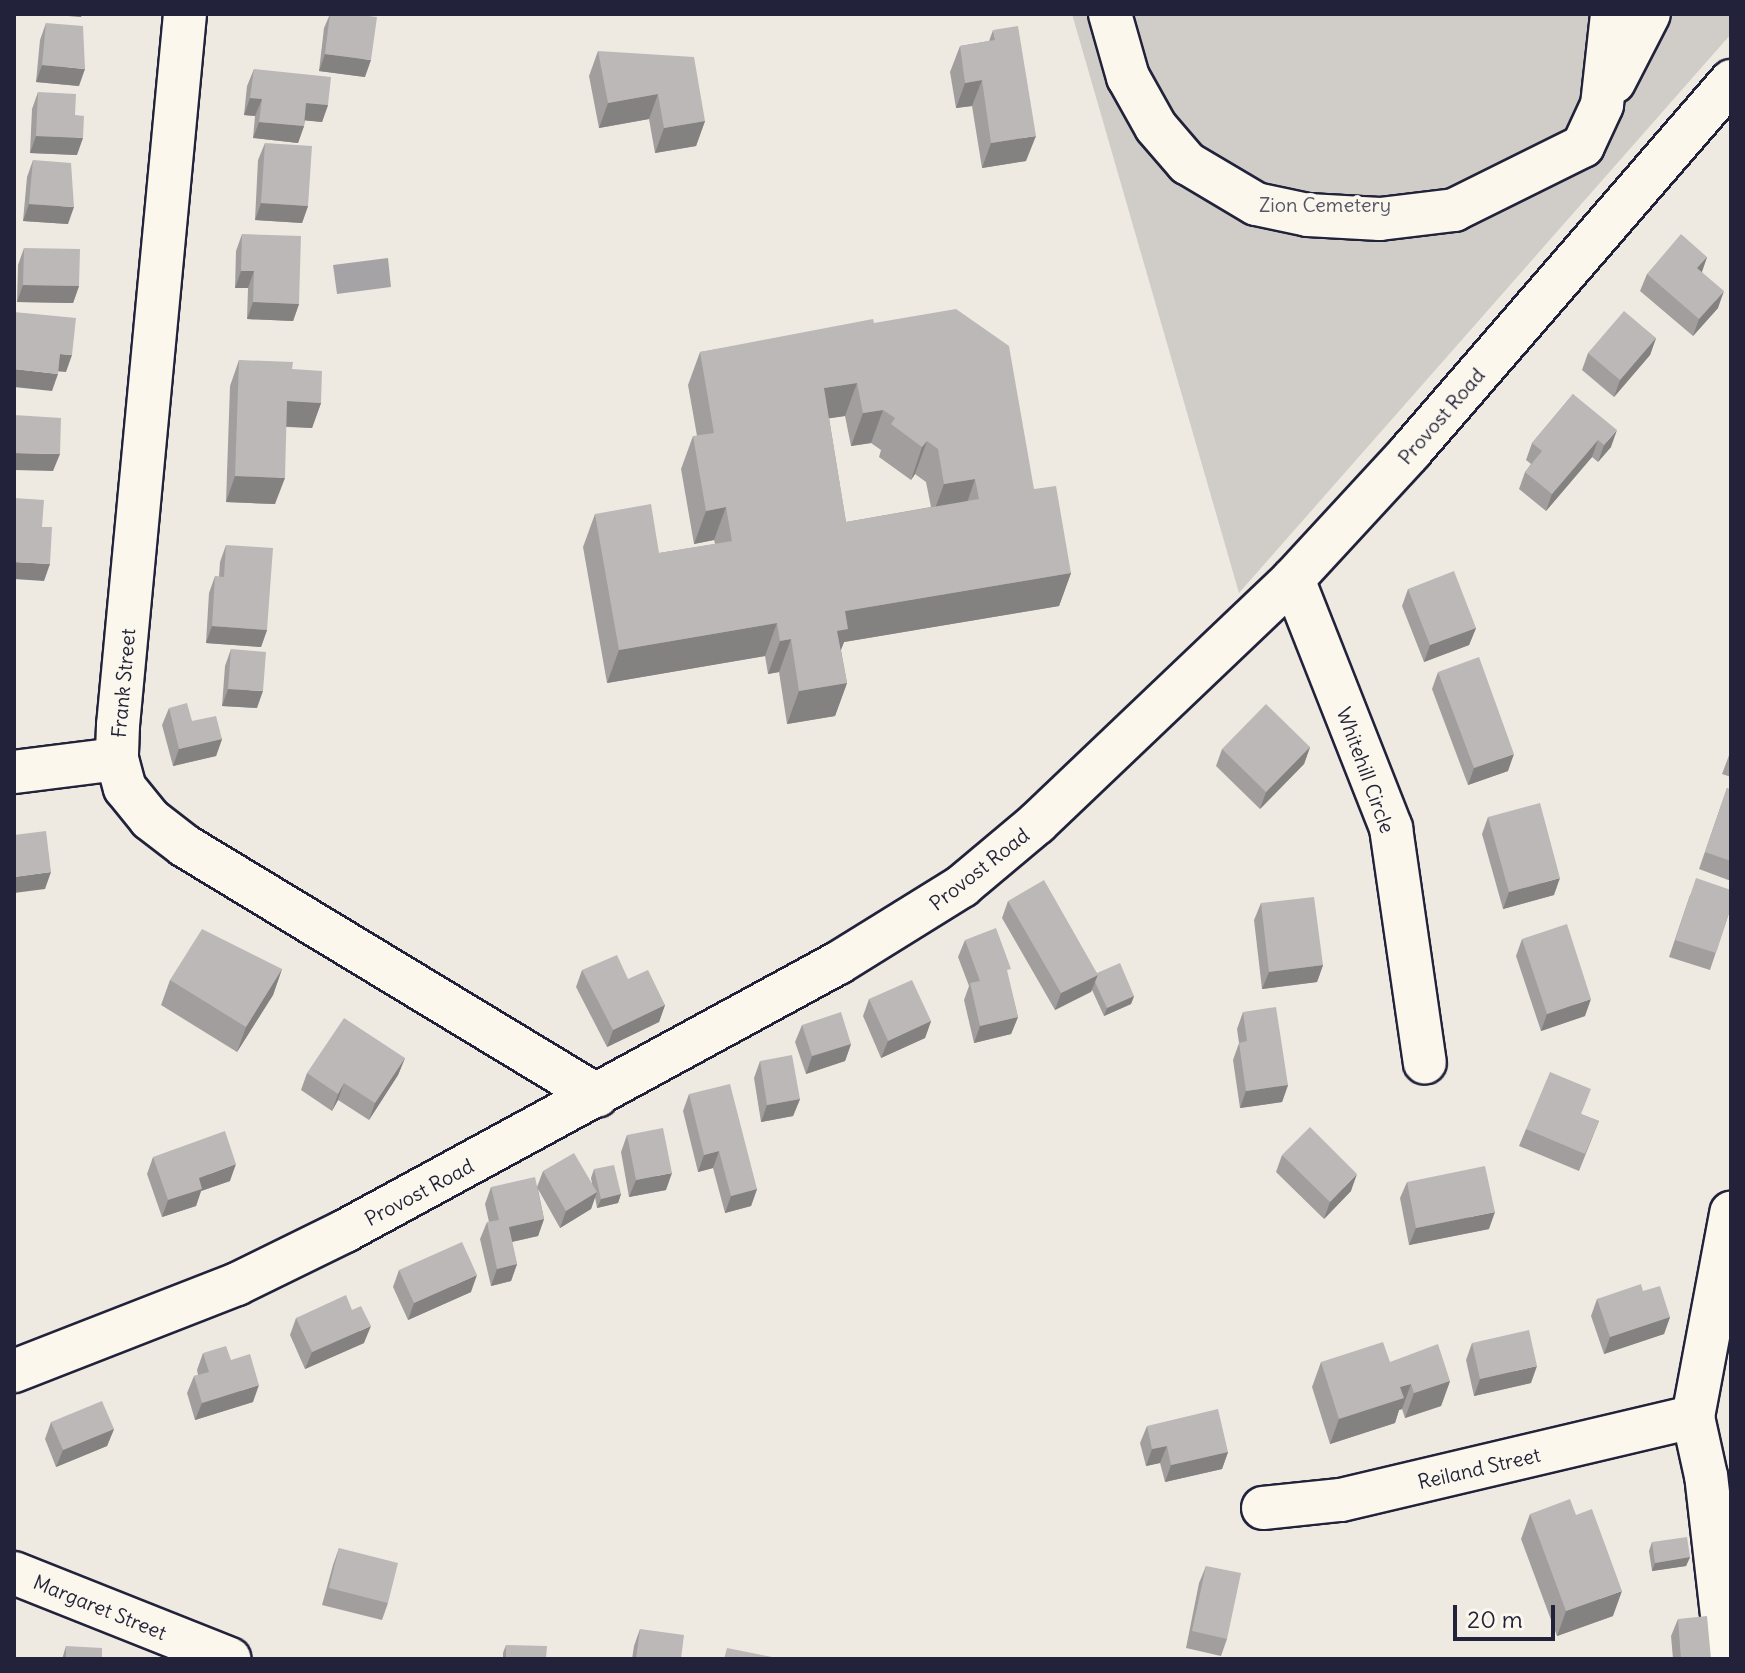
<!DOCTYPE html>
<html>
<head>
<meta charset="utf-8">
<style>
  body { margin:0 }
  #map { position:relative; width:1745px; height:1673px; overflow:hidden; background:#eeeae2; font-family:Delius,sans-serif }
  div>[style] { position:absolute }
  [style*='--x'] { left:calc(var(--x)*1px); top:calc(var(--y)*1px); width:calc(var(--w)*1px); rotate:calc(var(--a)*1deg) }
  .green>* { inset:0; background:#d0cdc9 }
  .water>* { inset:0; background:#a6a3a7 }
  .roads { filter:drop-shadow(2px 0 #22223b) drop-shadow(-2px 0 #22223b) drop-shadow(0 2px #22223b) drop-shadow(0 -2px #22223b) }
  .minor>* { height:42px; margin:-21px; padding:0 21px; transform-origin:21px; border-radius:21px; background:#fbf7ec }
  .wall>* { inset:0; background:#a29e9e }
  .shaded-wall>* { inset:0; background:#848181 }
  .building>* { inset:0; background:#bcb8b8 }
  span { translate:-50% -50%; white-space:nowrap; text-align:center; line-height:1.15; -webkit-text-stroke:8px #fbf7ec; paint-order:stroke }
  .park-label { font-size:20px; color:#565566 }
  .street-label { font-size:20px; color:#22223b }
  .frame { position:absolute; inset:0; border:16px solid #22223b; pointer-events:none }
  .scale { position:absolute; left:1453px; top:1605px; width:102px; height:36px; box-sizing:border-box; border:4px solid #22223b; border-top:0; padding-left:10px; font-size:24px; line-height:28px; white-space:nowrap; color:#22223b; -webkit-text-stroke:6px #fbf7ec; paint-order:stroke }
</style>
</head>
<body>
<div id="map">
  <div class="green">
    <i style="clip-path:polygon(1072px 14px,1731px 14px,1731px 34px,1239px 593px)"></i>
  </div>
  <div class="water">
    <i style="clip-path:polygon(388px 258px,391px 287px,337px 294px,333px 265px)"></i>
  </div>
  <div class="roads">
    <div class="minor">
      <i style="--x:185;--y:14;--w:714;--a:95.38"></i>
      <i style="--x:118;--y:725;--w:34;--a:92"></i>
      <i style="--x:117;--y:759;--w:30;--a:75"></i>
      <i style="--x:125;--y:788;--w:40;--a:51"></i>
      <i style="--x:150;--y:819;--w:44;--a:37.6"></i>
      <i style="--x:185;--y:846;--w:482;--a:31.2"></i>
      <i style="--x:1110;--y:14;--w:66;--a:74.1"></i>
      <i style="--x:1128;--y:77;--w:57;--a:60.8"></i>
      <i style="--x:1156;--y:127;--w:48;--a:49.3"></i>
      <i style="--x:1187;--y:163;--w:80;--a:30.7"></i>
      <i style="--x:1256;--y:204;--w:53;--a:11.9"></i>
      <i style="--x:1308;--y:215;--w:72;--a:3.2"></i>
      <i style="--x:1380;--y:219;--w:75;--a:-6.9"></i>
      <i style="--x:1454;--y:210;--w:144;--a:-26.4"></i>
      <i style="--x:1583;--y:146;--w:45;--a:-65.1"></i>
      <i style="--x:1602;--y:105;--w:92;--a:-83.7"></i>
      <i style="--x:1614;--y:82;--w:76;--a:-62.8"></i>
      <i style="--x:1293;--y:579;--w:268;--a:68.5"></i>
      <i style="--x:1391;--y:828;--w:237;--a:81.8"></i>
      <i style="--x:14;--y:772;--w:104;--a:-7.2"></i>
      <i style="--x:14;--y:1371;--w:239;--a:-21.3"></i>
      <i style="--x:237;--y:1284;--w:120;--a:-26.1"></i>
      <i style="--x:345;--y:1231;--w:561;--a:-28.53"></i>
      <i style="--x:838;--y:963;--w:146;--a:-31.8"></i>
      <i style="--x:962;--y:886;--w:98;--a:-40"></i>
      <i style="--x:1037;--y:823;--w:354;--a:-43.6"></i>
      <i style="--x:1293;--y:579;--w:173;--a:-47.3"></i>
      <i style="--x:1410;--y:452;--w:491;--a:-49.1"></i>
      <i style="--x:1263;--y:1508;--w:78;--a:-5.9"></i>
      <i style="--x:1341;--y:1500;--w:362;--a:-13.3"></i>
      <i style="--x:14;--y:1573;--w:232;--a:21.7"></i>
      <i style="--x:1727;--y:1659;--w:184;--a:-96.5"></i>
      <i style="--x:1706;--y:1476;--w:60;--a:-102.4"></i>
      <i style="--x:1693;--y:1417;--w:208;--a:-79.4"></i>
    </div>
  </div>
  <div class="wall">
    <i style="clip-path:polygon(330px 14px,352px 14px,365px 77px,319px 71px,324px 28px)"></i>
    <i style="clip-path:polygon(46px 23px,79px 86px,36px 82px,40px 40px)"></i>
    <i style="clip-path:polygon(993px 30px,1026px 161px,982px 168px,972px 106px,956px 108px,950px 72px,960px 46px,989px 41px)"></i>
    <i style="clip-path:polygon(598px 51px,705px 121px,696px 146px,655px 153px,649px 119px,599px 128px,589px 76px)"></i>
    <i style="clip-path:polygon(254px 69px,328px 105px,322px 122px,305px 120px,304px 126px,298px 143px,253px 138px,255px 116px,244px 115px,247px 86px)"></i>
    <i style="clip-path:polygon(38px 92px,75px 115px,77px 155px,30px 153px,32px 109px)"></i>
    <i style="clip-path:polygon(265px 143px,308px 206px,302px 223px,255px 220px,258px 160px)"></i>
    <i style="clip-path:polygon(33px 160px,68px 224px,23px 221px,27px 177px)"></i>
    <i style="clip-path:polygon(242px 234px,299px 304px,293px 321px,247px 319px,248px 288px,235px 288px,236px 251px)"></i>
    <i style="clip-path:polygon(24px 248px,79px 286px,73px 303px,17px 302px,18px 265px)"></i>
    <i style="clip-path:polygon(1707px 257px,1702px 272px,1718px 308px,1693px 336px,1640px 291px,1647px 274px)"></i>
    <i style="clip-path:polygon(evenodd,874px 323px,1034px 489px,1071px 573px,1059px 606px,844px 642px,841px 650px,847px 683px,835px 716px,787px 724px,779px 672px,768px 674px,765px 656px,607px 683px,583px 547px,595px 514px,659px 553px,715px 544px,714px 540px,694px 544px,681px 469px,693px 436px,697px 436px,688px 385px,700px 352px,874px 323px,845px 416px,851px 446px,871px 443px,881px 450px,879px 457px,911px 480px,915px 474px,926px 482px,931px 507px,846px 522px,829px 418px,845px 416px)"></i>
    <i style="clip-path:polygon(1656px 338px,1650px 355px,1614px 397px,1582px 370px,1588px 353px)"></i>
    <i style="clip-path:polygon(239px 360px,292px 369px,321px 403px,312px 428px,286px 427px,275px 504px,226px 502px,230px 386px)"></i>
    <i style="clip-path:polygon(1573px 394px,1611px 447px,1598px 462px,1592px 457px,1546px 511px,1519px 489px,1525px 472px,1531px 464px,1526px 460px,1532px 443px)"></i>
    <i style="clip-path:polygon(226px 545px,267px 630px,261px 647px,206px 643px,209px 593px,215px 576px,219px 577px,220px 562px)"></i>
    <i style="clip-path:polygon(1408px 589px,1476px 628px,1469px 645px,1424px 662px,1402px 606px)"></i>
    <i style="clip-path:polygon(231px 649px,257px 708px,222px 706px,225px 666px)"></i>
    <i style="clip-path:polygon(1438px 672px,1508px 771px,1468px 785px,1432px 689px)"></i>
    <i style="clip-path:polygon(169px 708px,222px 739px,216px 756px,173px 766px,162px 725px)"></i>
    <i style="clip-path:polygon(1310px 747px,1304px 764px,1260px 809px,1216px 766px,1222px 749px)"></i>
    <i style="clip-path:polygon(1731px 750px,1731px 777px,1722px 774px)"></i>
    <i style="clip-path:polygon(1727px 788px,1731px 790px,1731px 881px,1699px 869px)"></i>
    <i style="clip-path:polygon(1488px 817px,1554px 895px,1503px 909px,1482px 834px)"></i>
    <i style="clip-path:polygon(1690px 895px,1731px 907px,1710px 970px,1669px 957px)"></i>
    <i style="clip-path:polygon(1008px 901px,1097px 973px,1134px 996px,1131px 1004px,1104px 1016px,1092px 990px,1055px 1010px,1002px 918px)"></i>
    <i style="clip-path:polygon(1261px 903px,1323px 965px,1317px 982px,1262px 989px,1254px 920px)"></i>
    <i style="clip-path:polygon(1522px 939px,1585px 1016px,1541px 1031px,1516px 956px)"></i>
    <i style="clip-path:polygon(965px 940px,1008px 977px,1018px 1017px,1011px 1034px,974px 1043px,964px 1000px,969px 986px,958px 957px)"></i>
    <i style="clip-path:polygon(282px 969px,273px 995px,237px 1052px,161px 1005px,170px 980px)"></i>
    <i style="clip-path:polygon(582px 970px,628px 979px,665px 1005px,659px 1022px,607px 1047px,576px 987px)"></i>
    <i style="clip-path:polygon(869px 999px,931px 1021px,925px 1038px,881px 1058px,863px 1016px)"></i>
    <i style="clip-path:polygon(1243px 1012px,1288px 1085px,1282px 1102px,1240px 1108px,1233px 1060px,1239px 1043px,1237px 1029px)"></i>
    <i style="clip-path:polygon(802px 1025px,851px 1044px,845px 1061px,806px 1074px,795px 1042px)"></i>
    <i style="clip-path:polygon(405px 1058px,398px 1075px,369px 1120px,338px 1100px,332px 1111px,301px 1090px,307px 1073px)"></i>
    <i style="clip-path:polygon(760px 1061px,800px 1099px,793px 1116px,761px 1122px,754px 1078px)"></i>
    <i style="clip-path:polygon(689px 1094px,757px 1189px,751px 1206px,725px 1213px,713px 1168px,698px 1172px,683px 1111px)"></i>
    <i style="clip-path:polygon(1581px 1114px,1599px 1121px,1579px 1171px,1519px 1146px,1526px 1129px)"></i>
    <i style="clip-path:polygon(627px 1135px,666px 1190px,629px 1197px,621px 1152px)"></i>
    <i style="clip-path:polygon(1282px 1155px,1351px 1191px,1324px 1219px,1276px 1172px)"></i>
    <i style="clip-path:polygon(153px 1157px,230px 1181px,201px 1191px,196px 1206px,162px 1217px,147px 1174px)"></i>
    <i style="clip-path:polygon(594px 1169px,621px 1194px,618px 1203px,597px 1208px,595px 1197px,591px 1209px,560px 1228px,538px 1189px,544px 1219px,538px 1236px,512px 1242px,517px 1264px,511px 1281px,491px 1286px,480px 1239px,487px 1222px,489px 1222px,485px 1204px,491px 1187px,537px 1187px,543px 1171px,592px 1183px,591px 1178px)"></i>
    <i style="clip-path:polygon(1407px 1182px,1489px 1229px,1409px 1245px,1400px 1198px)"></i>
    <i style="clip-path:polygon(399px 1270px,471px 1292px,408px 1320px,393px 1287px)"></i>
    <i style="clip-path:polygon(1643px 1291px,1670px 1317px,1664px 1334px,1604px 1354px,1591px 1316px,1597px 1299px)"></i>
    <i style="clip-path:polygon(352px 1310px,364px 1343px,305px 1369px,290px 1335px,296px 1318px)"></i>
    <i style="clip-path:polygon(1472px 1343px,1531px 1383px,1474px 1396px,1466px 1360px)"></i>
    <i style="clip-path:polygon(203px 1353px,253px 1402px,195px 1420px,187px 1393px,194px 1376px,198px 1375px,197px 1370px)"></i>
    <i style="clip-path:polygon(1321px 1362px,1450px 1381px,1441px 1406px,1405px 1418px,1402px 1409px,1399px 1410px,1395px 1423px,1330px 1444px,1312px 1387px)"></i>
    <i style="clip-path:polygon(51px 1422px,114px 1429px,107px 1446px,56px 1467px,45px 1439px)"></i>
    <i style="clip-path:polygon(1147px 1426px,1228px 1452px,1222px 1469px,1165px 1482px,1160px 1463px,1146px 1466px,1140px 1443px)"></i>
    <i style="clip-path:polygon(1530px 1514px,1613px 1616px,1557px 1636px,1521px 1539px)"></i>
    <i style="clip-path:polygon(1652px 1542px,1690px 1557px,1686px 1566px,1652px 1571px,1649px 1551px)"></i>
    <i style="clip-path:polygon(339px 1548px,388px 1603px,382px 1620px,322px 1605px,333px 1565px)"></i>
    <i style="clip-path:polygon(1206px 1566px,1227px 1639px,1221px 1656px,1186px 1648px,1199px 1583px)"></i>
    <i style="clip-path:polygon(1678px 1619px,1711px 1659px,1673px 1659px,1671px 1636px)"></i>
    <i style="clip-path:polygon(640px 1629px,681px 1659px,632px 1659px,634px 1646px)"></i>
    <i style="clip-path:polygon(506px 1645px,546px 1659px,503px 1659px,503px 1653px)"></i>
    <i style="clip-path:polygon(66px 1646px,102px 1659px,62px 1659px)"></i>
  </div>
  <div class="shaded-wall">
    <i style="clip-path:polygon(43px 14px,82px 14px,81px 17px)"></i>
    <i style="clip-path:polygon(325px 54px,371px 60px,365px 77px,319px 71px)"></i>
    <i style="clip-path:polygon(42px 65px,85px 69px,79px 86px,36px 82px)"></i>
    <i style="clip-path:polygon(982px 80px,972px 106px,956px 108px,965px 83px)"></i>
    <i style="clip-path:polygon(658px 94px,649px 119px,599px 128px,608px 103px)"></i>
    <i style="clip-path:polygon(250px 98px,262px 99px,255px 116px,244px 115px)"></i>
    <i style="clip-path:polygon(306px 103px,328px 105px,322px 122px,300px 120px)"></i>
    <i style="clip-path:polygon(705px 121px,696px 146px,655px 153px,664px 128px)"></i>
    <i style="clip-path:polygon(259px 122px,304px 126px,298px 143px,253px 138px)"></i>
    <i style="clip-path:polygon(36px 136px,83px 138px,77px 155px,30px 153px)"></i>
    <i style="clip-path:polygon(1036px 136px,1026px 161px,982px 168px,991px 143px)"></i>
    <i style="clip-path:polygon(261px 203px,308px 206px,302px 223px,255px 220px)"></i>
    <i style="clip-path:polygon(29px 204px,74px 207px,68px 224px,23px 221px)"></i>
    <i style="clip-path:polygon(1707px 257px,1701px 274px,1697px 268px)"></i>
    <i style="clip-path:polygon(241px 271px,254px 271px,248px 288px,235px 288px)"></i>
    <i style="clip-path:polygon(23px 285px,79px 286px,73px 303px,17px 302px)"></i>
    <i style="clip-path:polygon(1724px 291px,1718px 308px,1693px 336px,1699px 319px)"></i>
    <i style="clip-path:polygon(253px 302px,299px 304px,293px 321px,247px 319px)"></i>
    <i style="clip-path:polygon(1656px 338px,1650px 355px,1614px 397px,1620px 380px)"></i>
    <i style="clip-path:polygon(60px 354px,72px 355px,66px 372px,54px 371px)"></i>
    <i style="clip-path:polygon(14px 369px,58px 374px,52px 391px,14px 387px)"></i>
    <i style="clip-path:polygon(857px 383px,845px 416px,812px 421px,824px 388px)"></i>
    <i style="clip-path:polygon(287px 401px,321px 403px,312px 428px,278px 426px)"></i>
    <i style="clip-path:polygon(883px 410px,871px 443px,851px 446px,863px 413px)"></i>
    <i style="clip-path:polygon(1617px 430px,1611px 447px,1598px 462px,1604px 445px)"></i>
    <i style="clip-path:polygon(1598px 440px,1592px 457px,1546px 511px,1552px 494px)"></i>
    <i style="clip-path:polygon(927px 441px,915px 474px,911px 480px,922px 447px)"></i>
    <i style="clip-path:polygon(14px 453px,60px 454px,53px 471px,14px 470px)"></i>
    <i style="clip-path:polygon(235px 476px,285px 478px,275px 504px,226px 502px)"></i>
    <i style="clip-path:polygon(975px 479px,964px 512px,932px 517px,944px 484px)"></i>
    <i style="clip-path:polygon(726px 507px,714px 540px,694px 544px,706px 511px)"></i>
    <i style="clip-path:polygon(14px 562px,50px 564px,44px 581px,14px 579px)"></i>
    <i style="clip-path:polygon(1071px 573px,1059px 606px,844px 642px,836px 662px,825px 664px,845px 611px)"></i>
    <i style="clip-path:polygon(777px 623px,765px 656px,607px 683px,619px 650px)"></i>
    <i style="clip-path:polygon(212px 626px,267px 630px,261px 647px,206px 643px)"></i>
    <i style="clip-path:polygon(1476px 628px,1469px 645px,1424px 662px,1430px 645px)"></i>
    <i style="clip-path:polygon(791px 639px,779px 672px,768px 674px,780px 641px)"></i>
    <i style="clip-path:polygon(847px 683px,835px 716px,787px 724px,799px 691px)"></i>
    <i style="clip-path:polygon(228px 689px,263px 691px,257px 708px,222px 706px)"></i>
    <i style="clip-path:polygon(222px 739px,216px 756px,173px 766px,179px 749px)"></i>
    <i style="clip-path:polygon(1310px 747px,1304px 764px,1260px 809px,1266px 792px)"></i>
    <i style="clip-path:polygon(1514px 754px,1508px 771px,1468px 785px,1474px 768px)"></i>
    <i style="clip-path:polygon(51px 872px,45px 889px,14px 893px,14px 877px)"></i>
    <i style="clip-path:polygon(1560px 878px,1554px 895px,1503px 909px,1509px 892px)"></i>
    <i style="clip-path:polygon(1323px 965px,1317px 982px,1262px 989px,1269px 972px)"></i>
    <i style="clip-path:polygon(282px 969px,273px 995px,237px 1052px,246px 1027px)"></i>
    <i style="clip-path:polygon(1098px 975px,1091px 992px,1055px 1010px,1061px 993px)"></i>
    <i style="clip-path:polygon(1134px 996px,1131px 1004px,1104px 1016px,1107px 1008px)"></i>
    <i style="clip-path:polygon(1591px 999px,1585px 1016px,1541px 1031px,1547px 1014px)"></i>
    <i style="clip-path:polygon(665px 1005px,659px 1022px,607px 1047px,613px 1030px)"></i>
    <i style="clip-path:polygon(1018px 1017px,1011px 1034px,974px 1043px,980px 1026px)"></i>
    <i style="clip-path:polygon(931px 1021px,925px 1038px,881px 1058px,888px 1041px)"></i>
    <i style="clip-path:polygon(851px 1044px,845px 1061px,806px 1074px,812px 1056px)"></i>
    <i style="clip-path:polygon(405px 1058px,398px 1075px,369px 1120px,375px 1103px)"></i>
    <i style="clip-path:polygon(344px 1083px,338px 1100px,332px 1111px,338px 1094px)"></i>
    <i style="clip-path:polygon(1288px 1085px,1282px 1102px,1240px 1108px,1246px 1091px)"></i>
    <i style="clip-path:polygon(800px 1099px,793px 1116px,761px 1122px,767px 1105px)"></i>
    <i style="clip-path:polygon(719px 1151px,713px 1168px,698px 1172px,704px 1155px)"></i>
    <i style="clip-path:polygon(236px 1164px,230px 1181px,201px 1191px,196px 1206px,162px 1217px,168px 1200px,199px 1178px)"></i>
    <i style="clip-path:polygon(672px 1173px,666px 1190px,629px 1197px,636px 1180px)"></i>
    <i style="clip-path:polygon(1357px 1174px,1351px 1191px,1324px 1219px,1330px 1202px)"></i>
    <i style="clip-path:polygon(757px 1189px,751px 1206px,725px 1213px,731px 1196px)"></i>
    <i style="clip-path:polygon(597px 1192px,591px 1209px,560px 1228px,566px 1211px)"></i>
    <i style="clip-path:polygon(621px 1194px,618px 1203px,597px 1208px,601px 1199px)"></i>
    <i style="clip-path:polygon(1495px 1212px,1489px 1229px,1409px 1245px,1416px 1228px)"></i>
    <i style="clip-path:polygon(544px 1219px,538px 1236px,502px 1244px,509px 1227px)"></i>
    <i style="clip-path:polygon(517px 1264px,511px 1281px,491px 1286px,497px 1269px)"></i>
    <i style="clip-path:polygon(477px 1275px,471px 1292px,408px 1320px,414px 1303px)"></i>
    <i style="clip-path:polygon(1670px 1317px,1664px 1334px,1604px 1354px,1610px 1337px)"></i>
    <i style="clip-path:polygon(371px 1326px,364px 1343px,305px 1369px,312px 1352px)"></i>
    <i style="clip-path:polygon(1537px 1366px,1531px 1383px,1474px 1396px,1480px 1379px)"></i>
    <i style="clip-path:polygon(1450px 1381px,1441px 1406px,1405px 1418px,1414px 1393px)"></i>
    <i style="clip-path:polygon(1411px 1384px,1402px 1409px,1399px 1410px,1395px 1423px,1330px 1444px,1339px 1419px,1400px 1387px)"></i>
    <i style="clip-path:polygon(259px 1385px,253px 1402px,195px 1420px,202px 1403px)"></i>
    <i style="clip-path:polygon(114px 1429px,107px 1446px,56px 1467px,63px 1450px)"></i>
    <i style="clip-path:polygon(1167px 1446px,1160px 1463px,1146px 1466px,1152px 1449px)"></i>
    <i style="clip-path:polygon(1228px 1452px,1222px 1469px,1165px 1482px,1171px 1465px)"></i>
    <i style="clip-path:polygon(1690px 1557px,1686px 1566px,1652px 1571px,1655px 1563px)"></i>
    <i style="clip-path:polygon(1622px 1591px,1613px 1616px,1557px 1636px,1566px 1611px)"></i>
  </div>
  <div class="building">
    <i style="clip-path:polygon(330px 14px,352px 14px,377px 17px,371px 60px,325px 54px)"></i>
    <i style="clip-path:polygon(46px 23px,83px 26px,85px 69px,42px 65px)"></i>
    <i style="clip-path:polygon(1018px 26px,1036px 136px,991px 143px,982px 80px,965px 83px,960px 46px,995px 40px,993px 30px)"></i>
    <i style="clip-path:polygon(598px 51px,694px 57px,705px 121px,664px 128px,658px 94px,608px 103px)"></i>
    <i style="clip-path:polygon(254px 69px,331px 77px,328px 105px,306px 103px,304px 126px,259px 122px,262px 99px,250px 98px)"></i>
    <i style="clip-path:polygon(38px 92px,76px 94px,75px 115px,84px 116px,83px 138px,36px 136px)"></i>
    <i style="clip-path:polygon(265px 143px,312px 146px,308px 206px,261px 203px)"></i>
    <i style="clip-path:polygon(33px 160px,71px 163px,74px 207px,29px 204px)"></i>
    <i style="clip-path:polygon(242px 234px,301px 236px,299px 304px,253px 302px,254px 271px,241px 271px)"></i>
    <i style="clip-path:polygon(1681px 234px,1707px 257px,1697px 268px,1724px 291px,1699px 319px,1647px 274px)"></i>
    <i style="clip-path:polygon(24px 248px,80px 249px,79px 286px,23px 285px)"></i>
    <i style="clip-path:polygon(evenodd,956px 309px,1009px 346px,1034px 489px,1056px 486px,1071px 573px,845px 611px,848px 629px,837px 631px,847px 683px,799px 691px,791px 639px,780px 641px,777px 623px,619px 650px,595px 514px,651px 504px,659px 553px,732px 541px,726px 507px,706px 511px,693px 436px,714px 433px,700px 352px,873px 319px,874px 323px,956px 309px,857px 383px,863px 413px,883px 410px,895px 418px,891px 424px,922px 447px,927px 441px,938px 449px,944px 484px,975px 479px,979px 499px,846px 522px,824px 388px,857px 383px)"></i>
    <i style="clip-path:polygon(1624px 311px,1656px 338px,1620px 380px,1588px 353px)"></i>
    <i style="clip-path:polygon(14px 312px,76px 318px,72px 355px,60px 354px,58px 374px,14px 369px)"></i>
    <i style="clip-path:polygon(239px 360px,293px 362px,292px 369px,322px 371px,321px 403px,287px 401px,285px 478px,235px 476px)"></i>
    <i style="clip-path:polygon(1573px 394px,1617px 430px,1604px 445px,1598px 440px,1552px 494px,1525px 472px,1542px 451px,1532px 443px)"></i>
    <i style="clip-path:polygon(14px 415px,61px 418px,60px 454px,14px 453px)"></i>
    <i style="clip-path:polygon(14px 498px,44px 500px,42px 527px,52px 527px,50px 564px,14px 562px)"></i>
    <i style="clip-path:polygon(226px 545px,273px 548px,267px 630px,212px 626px,215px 576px,224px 577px)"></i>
    <i style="clip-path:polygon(1454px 571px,1476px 628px,1430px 645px,1408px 589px)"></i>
    <i style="clip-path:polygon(231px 649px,266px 652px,263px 691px,228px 689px)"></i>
    <i style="clip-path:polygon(1479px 657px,1514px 754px,1474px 768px,1438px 672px)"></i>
    <i style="clip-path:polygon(187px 703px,192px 721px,216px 716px,222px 739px,179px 749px,169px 708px)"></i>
    <i style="clip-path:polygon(1266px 704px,1310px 747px,1266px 792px,1222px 749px)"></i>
    <i style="clip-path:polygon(1727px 788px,1731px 790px,1731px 861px,1705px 852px)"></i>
    <i style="clip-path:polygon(1540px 803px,1560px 878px,1509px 892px,1488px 817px)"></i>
    <i style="clip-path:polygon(46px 831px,51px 872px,14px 877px,14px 835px)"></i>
    <i style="clip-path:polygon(1696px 878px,1731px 890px,1731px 907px,1716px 953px,1675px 940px)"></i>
    <i style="clip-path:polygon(1044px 880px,1098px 975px,1061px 993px,1008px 901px)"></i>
    <i style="clip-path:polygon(1314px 897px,1323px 965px,1269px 972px,1261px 903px)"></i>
    <i style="clip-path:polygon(1567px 924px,1591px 999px,1547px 1014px,1522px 939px)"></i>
    <i style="clip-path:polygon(996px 928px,1011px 969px,1007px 970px,1018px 1017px,980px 1026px,970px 983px,980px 981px,965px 940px)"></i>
    <i style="clip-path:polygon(202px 929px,282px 969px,246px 1027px,170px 980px)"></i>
    <i style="clip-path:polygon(617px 955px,628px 979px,648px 970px,665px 1005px,613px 1030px,582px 970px)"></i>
    <i style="clip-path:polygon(1120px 963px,1134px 996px,1107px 1008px,1095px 982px,1098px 975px,1097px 973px)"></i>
    <i style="clip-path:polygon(912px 980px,931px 1021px,888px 1041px,869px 999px)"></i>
    <i style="clip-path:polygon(1276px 1007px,1288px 1085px,1246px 1091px,1239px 1043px,1247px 1041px,1243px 1012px)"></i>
    <i style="clip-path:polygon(841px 1012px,851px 1044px,812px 1056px,802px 1025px)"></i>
    <i style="clip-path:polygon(344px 1018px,405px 1058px,375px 1103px,344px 1083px,338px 1094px,307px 1073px)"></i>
    <i style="clip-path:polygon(792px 1055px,800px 1099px,767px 1105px,760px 1061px)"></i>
    <i style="clip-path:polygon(1550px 1072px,1591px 1089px,1581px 1114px,1599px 1121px,1585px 1154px,1526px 1129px)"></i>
    <i style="clip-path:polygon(730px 1084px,757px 1189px,731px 1196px,719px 1151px,704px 1155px,689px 1094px)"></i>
    <i style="clip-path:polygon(1310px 1127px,1357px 1174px,1330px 1202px,1282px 1155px)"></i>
    <i style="clip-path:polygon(663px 1128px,672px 1173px,636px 1180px,627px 1135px)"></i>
    <i style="clip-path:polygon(225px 1131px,236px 1164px,199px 1178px,202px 1189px,168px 1200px,153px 1157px)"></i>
    <i style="clip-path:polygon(574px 1153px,597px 1192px,566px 1211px,543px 1171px)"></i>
    <i style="clip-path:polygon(614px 1165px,621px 1194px,601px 1199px,594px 1169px)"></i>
    <i style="clip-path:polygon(1485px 1166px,1495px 1212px,1416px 1228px,1407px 1182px)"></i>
    <i style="clip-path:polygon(535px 1177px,544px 1219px,509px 1227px,517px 1264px,497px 1269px,487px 1222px,499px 1220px,491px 1187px)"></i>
    <i style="clip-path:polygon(462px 1242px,477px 1275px,414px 1303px,399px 1270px)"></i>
    <i style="clip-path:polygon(1641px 1284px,1643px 1291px,1660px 1286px,1670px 1317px,1610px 1337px,1597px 1299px)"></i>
    <i style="clip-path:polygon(346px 1295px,352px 1310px,361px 1306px,371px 1326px,312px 1352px,296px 1318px)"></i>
    <i style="clip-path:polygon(1529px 1330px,1537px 1366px,1480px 1379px,1472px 1343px)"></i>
    <i style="clip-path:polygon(1383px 1342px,1390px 1362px,1438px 1344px,1450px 1381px,1414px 1393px,1411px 1384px,1400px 1387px,1404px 1398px,1339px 1419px,1321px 1362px)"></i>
    <i style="clip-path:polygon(226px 1346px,231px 1360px,250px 1354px,259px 1385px,202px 1403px,194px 1376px,209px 1372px,203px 1353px)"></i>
    <i style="clip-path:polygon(102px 1401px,114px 1429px,63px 1450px,51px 1422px)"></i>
    <i style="clip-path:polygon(1218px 1409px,1228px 1452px,1171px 1465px,1167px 1446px,1152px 1449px,1147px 1426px)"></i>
    <i style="clip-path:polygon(1570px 1499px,1576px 1515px,1592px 1509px,1622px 1591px,1566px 1611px,1530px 1514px)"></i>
    <i style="clip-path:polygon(1687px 1537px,1690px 1557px,1655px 1563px,1652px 1542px)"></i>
    <i style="clip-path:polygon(339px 1548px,398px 1563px,388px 1603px,329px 1588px)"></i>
    <i style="clip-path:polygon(1206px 1566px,1241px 1573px,1227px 1639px,1192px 1631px)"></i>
    <i style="clip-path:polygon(1707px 1616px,1711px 1659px,1681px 1659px,1678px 1619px)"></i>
    <i style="clip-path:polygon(640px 1629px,684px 1635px,681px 1659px,636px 1659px)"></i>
    <i style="clip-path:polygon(506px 1645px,547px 1646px,546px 1659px,506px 1659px)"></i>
    <i style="clip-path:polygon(66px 1646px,102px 1648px,102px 1659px,66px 1659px)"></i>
    <i style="clip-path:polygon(727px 1648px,782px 1659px,724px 1659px)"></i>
  </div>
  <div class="park-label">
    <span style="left:1325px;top:204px">Zion Cemetery</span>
  </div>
  <div class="street-label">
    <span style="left:1441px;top:416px;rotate:-49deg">Provost Road</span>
    <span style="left:123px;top:683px;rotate:-85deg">Frank Street</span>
    <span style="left:1366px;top:770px;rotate:70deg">Whitehill Circle</span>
    <span style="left:979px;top:869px;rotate:-38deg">Provost Road</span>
    <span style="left:419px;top:1192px;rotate:-28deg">Provost Road</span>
    <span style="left:1479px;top:1468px;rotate:-13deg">Reiland Street</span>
    <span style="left:100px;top:1607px;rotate:22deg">Margaret Street</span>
  </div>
  <div class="frame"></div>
  <div class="scale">20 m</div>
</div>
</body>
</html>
